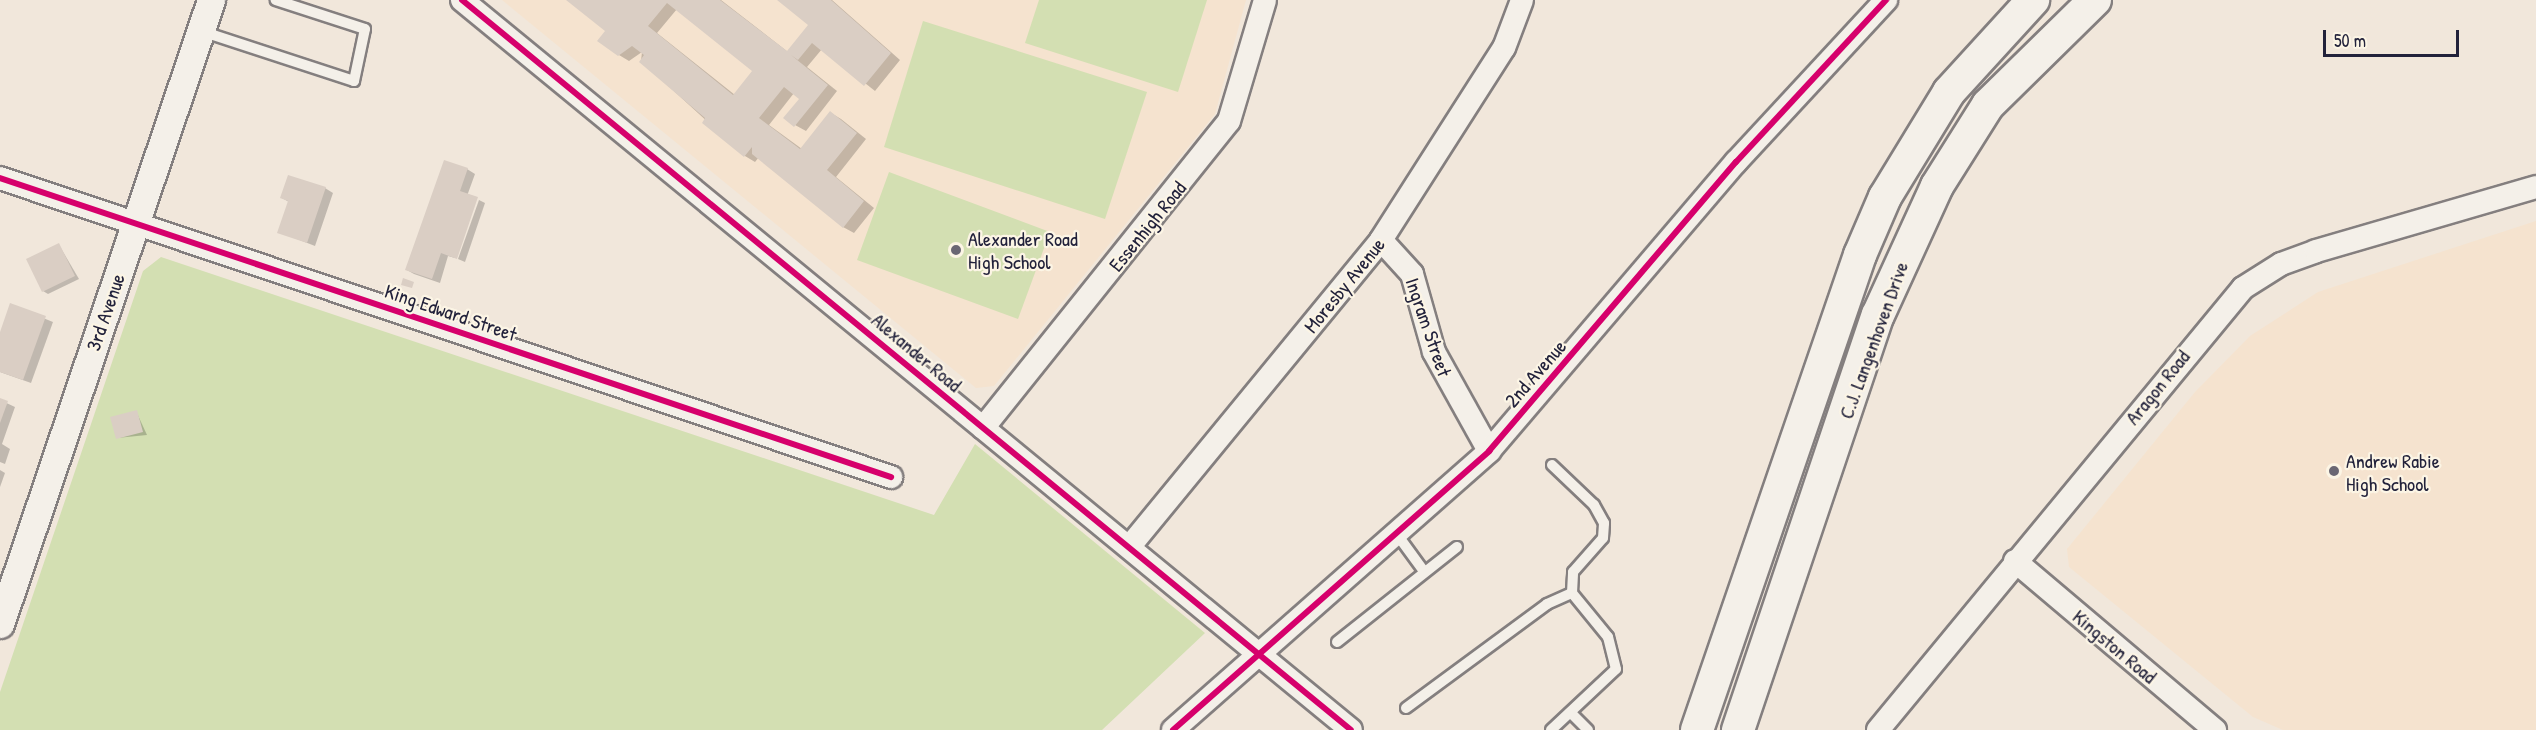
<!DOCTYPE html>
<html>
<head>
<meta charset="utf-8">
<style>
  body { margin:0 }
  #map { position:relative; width:2536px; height:730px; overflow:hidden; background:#f1e7db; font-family:"Patrick Hand",sans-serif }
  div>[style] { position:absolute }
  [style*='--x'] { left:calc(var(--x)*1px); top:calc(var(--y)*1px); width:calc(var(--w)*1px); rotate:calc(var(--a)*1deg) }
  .built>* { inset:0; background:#f5e3cf }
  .green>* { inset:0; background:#d3dfb2 }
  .shadow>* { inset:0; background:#0003 }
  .building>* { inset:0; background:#dacec4 }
  .roads { filter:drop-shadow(2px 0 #847f7f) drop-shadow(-2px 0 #847f7f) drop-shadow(0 2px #847f7f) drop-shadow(0 -2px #847f7f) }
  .service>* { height:10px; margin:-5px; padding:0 5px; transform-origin:5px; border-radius:5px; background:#f4f0e9 }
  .minor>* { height:22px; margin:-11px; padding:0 11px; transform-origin:11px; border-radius:11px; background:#f4f0e9 }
  .tertiary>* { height:27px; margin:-13.5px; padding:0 13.5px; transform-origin:13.5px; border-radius:13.5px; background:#f4f0e9 }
  .secondary>* { height:32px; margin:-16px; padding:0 16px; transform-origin:16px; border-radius:16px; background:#f4f0e9 }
  .cycleway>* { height:6px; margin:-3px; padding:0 3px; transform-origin:3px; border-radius:3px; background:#d6006c }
  .dots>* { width:16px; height:16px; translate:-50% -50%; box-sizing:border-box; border:3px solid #fcf5e5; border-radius:50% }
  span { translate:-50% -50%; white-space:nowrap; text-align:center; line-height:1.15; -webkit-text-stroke:4.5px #fcf5e5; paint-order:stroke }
  .street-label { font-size:20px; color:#22223b }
  .poi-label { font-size:20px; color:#22223b }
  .left { translate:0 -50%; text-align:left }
  .scale { position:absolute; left:2323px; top:30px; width:136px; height:27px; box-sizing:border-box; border:3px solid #22223b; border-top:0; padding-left:8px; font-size:18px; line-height:21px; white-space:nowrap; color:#22223b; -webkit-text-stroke:4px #fcf5e5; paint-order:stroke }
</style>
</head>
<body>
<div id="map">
  <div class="built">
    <i style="clip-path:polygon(502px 0,1246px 0,1215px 114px,994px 386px,976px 388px)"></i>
    <i style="clip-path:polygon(2536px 221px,2536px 730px,2283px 730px,2253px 717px,2069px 567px,2067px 549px,2195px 392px,2250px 336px,2318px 292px)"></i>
  </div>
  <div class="green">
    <i style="clip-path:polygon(1039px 0,1207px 0,1178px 92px,1025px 43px)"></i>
    <i style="clip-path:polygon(923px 21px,1147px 92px,1105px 219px,884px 147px)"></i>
    <i style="clip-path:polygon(889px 172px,1050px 232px,1018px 319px,857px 260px)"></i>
    <i style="clip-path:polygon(161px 257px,934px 515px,975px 444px,1205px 633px,1102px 730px,0 730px,0 692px,143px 271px)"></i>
  </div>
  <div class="shadow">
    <i style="clip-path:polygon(evenodd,568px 0,721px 0,788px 52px,810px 25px,779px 0,832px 0,900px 60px,875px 91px,822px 49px,807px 67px,837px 91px,806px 131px,795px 125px,801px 98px,794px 93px,769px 125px,802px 149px,831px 113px,841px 119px,866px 139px,836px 177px,874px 208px,854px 233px,843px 227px,759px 157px,755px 162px,745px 156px,641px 61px,642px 52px,629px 61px,619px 55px,607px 31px,568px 0,677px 9px,754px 71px,735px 95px,657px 33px,677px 9px)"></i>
    <i style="clip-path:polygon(467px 169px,475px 174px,467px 196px,476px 198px,455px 258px,448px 256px,440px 283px,414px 274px,407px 270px)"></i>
    <i style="clip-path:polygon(325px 188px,333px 193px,315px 246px,279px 232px,289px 202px,282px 198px)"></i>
    <i style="clip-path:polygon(479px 200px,485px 203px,465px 262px,458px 259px)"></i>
    <i style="clip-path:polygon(59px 245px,79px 279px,48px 294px,43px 291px)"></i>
    <i style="clip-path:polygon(11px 305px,53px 322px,31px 383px,0 372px,0 336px)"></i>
    <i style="clip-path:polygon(0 400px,15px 407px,2px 444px,10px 449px,5px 464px,0 462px)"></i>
    <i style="clip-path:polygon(136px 411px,147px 435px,117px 438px)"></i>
    <i style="clip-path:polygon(0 470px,5px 473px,0 487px)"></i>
  </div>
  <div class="building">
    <i style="clip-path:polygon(evenodd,566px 0,720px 0,787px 51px,808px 25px,777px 0,831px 0,891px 53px,864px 86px,812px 43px,798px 60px,791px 55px,828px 85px,794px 127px,783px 118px,799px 99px,784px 87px,759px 118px,800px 149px,830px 111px,857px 133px,827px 170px,864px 201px,843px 228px,752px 154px,752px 147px,744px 157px,702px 123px,705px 118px,639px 62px,644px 55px,632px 46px,618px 56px,597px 41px,605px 31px,566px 0,667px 3px,752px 71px,733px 95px,648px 26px,667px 3px)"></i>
    <i style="clip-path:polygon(444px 160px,468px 168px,460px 191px,478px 197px,457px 259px,441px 253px,432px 279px,405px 270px)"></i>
    <i style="clip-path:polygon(288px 175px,326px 187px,307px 243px,277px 233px,288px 201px,280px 198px)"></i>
    <i style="clip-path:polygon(59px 243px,75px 276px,42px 292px,26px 259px)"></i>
    <i style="clip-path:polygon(403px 278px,414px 282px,412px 288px,401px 285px)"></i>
    <i style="clip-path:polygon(10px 303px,46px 316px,23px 380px,0 372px,0 332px)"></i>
    <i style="clip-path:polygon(0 398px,8px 401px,0 423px)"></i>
    <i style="clip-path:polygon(137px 410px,143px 432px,116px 439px,110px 417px)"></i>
  </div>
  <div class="roads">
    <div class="service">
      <i style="--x:201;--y:31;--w:161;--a:18.1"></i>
      <i style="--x:354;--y:81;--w:53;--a:-78.1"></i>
      <i style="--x:365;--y:29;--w:94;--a:-162"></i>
      <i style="--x:1396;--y:533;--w:46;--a:53.9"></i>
      <i style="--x:1337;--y:642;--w:153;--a:-38.4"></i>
      <i style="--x:1406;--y:708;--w:175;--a:-36.4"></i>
      <i style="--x:1547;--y:604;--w:27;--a:-24"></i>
      <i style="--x:1571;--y:713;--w:24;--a:45"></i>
      <i style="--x:1551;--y:730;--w:89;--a:-43.2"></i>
      <i style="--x:1616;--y:669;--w:33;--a:-104"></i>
      <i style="--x:1608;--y:637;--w:57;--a:-129.3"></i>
      <i style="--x:1572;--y:593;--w:21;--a:-87"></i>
      <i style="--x:1573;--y:572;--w:45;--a:-48.6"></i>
      <i style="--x:1603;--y:538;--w:15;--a:-86"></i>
      <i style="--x:1604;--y:523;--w:21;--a:-119"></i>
      <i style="--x:1594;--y:505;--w:58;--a:-136.4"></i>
    </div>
    <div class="minor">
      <i style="--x:462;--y:0;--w:1150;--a:39.39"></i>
      <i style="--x:0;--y:178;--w:940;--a:18.55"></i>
      <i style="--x:1381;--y:240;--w:46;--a:47.6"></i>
      <i style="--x:1412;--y:274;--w:81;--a:74.2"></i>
      <i style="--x:1434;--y:352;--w:113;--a:60.9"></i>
      <i style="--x:983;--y:428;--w:393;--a:-51.3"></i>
      <i style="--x:1229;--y:121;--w:126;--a:-73.4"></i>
      <i style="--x:1130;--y:546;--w:396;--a:-50.6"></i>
      <i style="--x:1381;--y:240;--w:228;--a:-57.4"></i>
      <i style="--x:1504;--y:48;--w:51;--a:-69.4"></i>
      <i style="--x:2015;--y:561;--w:262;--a:40.2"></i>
      <i style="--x:1173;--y:730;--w:422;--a:-41.4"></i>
      <i style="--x:1489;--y:451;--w:380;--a:-49.5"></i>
      <i style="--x:1736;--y:162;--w:221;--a:-47.2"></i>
      <i style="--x:1878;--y:730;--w:573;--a:-50.45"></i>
      <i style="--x:2243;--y:288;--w:45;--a:-32.3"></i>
      <i style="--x:2281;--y:264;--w:37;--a:-20"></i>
      <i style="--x:2316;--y:251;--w:229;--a:-16.2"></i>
    </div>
    <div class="tertiary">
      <i style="--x:0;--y:624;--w:659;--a:-71.32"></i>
    </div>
    <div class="secondary">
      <i style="--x:1697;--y:730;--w:502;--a:-71.06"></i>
      <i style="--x:1860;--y:255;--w:63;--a:-66.7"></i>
      <i style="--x:1885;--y:197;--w:123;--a:-58.6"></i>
      <i style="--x:1949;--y:92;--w:125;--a:-47.6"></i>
      <i style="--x:1738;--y:730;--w:438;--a:-71.4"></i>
      <i style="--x:1878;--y:315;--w:142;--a:-65.4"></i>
      <i style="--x:1937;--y:186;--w:96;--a:-57.8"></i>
      <i style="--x:1988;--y:105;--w:150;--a:-44.5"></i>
    </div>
  </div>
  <div class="cycleway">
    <i style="--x:462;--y:0;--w:1150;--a:39.39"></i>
    <i style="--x:0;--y:178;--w:940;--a:18.55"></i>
    <i style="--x:1173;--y:730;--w:422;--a:-41.4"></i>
    <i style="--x:1489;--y:451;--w:380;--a:-49.5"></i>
    <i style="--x:1736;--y:162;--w:221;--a:-47.2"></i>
  </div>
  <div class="dots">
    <i style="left:956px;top:250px;background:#6a6773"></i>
    <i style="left:2334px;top:471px;background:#6a6773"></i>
  </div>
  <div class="street-label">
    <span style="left:1147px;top:226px;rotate:-51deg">Essenhigh Road</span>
    <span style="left:1344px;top:285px;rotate:-51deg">Moresby Avenue</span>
    <span style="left:105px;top:312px;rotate:-71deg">3rd Avenue</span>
    <span style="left:451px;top:312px;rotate:19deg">King Edward Street</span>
    <span style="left:1429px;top:327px;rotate:71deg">Ingram Street</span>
    <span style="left:1873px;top:340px;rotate:-70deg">C.J. Langenhoven Drive</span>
    <span style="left:917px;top:352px;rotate:40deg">Alexander Road</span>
    <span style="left:1535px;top:373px;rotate:-49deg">2nd Avenue</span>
    <span style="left:2157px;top:387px;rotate:-51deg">Aragon Road</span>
    <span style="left:2115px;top:646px;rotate:40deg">Kingston Road</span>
  </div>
  <div class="poi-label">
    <span class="left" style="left:968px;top:250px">Alexander Road<br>High School</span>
    <span class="left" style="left:2346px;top:472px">Andrew Rabie<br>High School</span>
  </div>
  <div class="scale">50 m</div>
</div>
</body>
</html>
